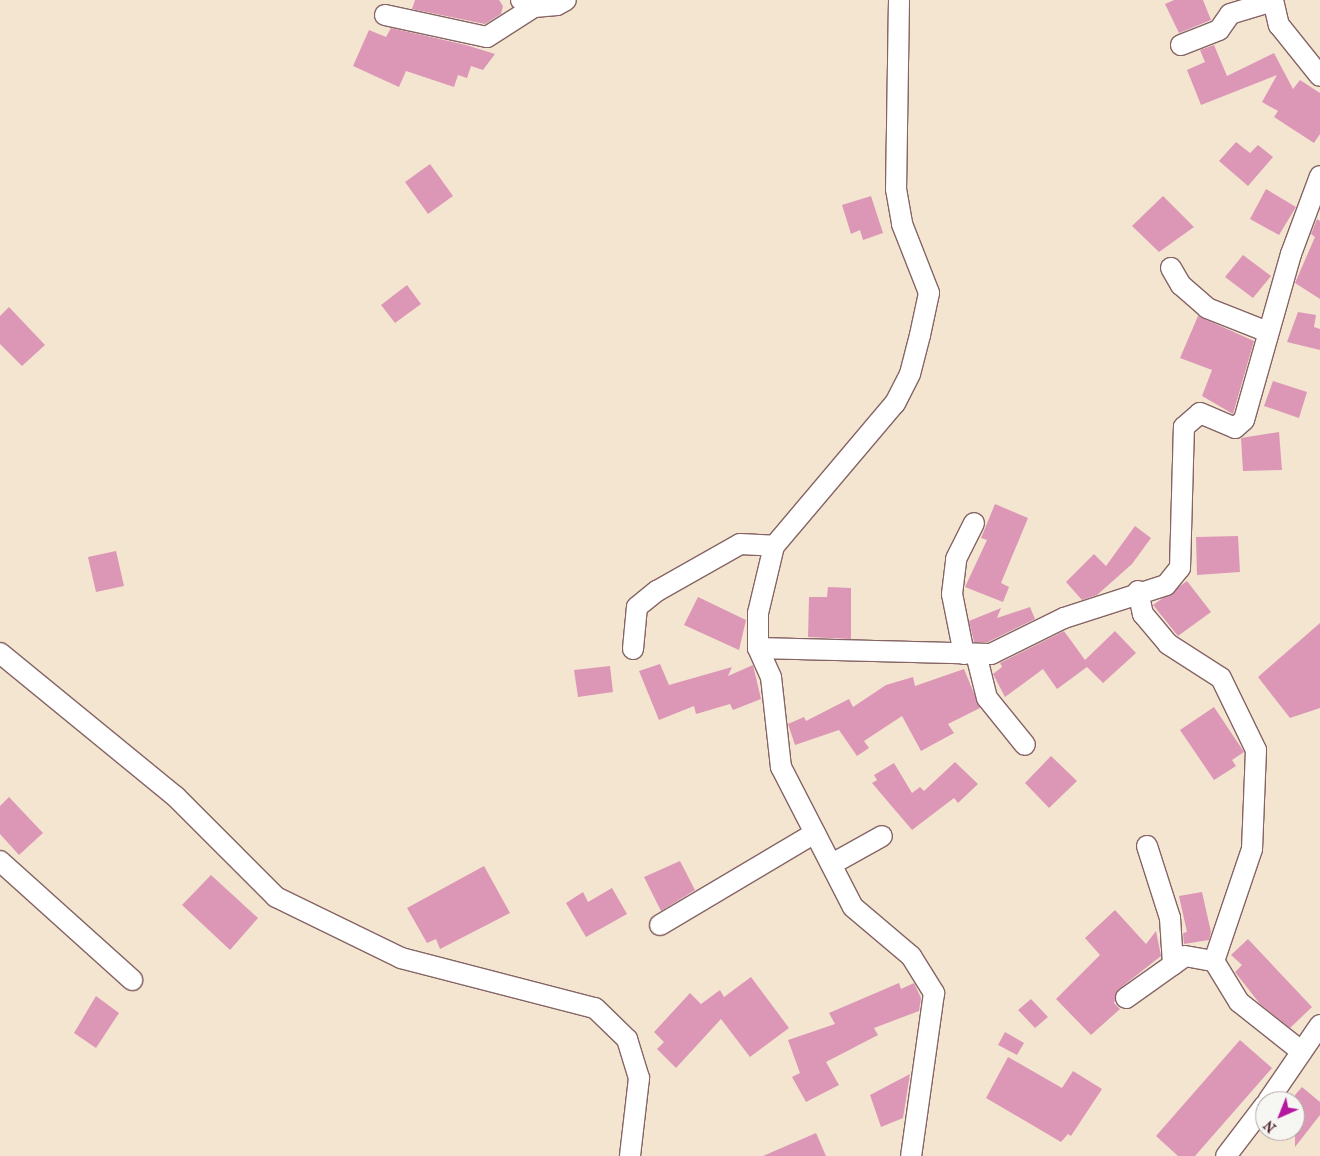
<!DOCTYPE html>
<html>
<head>
<meta charset="utf-8">
<style>
  body { margin:0 }
  #map { position:relative; width:1320px; height:1156px; overflow:hidden; background:#f4e5d1; font-family:"IM FELL French Canon",serif }
  div>[style] { position:absolute }
  [style*='--x'] { left:calc(var(--x)*1px); top:calc(var(--y)*1px); width:calc(var(--w)*1px); rotate:calc(var(--a)*1deg) }
  .building>* { inset:0; background:#dd97b6 }
  .roads { filter:drop-shadow(1px 0 #866465) drop-shadow(-1px 0 #866465) drop-shadow(0 1px #866465) drop-shadow(0 -1px #866465) }
  .minor>* { height:20px; margin:-10px; padding:0 10px; transform-origin:10px; border-radius:10px; background:#fff }
  span { translate:-50% -50%; white-space:nowrap; text-align:center; line-height:1.15; -webkit-text-stroke:4px #f6f6f2; paint-order:stroke }
  .north { position:absolute; left:1255px; top:1091px; width:50px; height:50px; box-sizing:border-box; background:#f6f6f2; border:1px solid #b1a0a2; border-radius:50%; rotate:224deg; font-size:14px; font-weight:700; line-height:20px; text-align:center; color:#4a1f2b }
  .north::after { content:''; display:block; margin:auto; width:18px; height:22px; background:#b5179e; clip-path:polygon(50% 0,100% 100%,50% 72%,0 100%) }
</style>
</head>
<body>
<div id="map">
  <div class="building">
    <i style="clip-path:polygon(415px 0,499px 0,503px 6px,501px 14px,485px 24px,412px 9px)"></i>
    <i style="clip-path:polygon(1174px 0,1203px 0,1211px 20px,1179px 33px,1165px 4px)"></i>
    <i style="clip-path:polygon(391px 28px,466px 45px,495px 54px,483px 70px,471px 66px,467px 78px,458px 75px,454px 87px,406px 71px,399px 87px,353px 66px,369px 30px,386px 37px)"></i>
    <i style="clip-path:polygon(1214px 45px,1227px 76px,1274px 53px,1293px 89px,1300px 80px,1320px 93px,1320px 134px,1314px 143px,1274px 117px,1278px 111px,1262px 102px,1277px 75px,1201px 105px,1187px 70px,1205px 62px,1200px 50px)"></i>
    <i style="clip-path:polygon(1236px 142px,1250px 153px,1258px 145px,1273px 157px,1248px 186px,1219px 161px)"></i>
    <i style="clip-path:polygon(430px 164px,453px 196px,428px 214px,405px 182px)"></i>
    <i style="clip-path:polygon(1266px 189px,1296px 207px,1279px 235px,1250px 219px)"></i>
    <i style="clip-path:polygon(871px 196px,883px 233px,863px 240px,860px 230px,851px 234px,842px 205px)"></i>
    <i style="clip-path:polygon(1163px 196px,1194px 227px,1159px 252px,1132px 226px)"></i>
    <i style="clip-path:polygon(1317px 219px,1320px 221px,1320px 299px,1295px 283px,1315px 237px,1311px 234px)"></i>
    <i style="clip-path:polygon(1243px 255px,1271px 276px,1253px 298px,1225px 277px)"></i>
    <i style="clip-path:polygon(407px 285px,421px 304px,395px 323px,381px 305px)"></i>
    <i style="clip-path:polygon(9px 307px,45px 345px,22px 366px,0 344px,0 316px)"></i>
    <i style="clip-path:polygon(1298px 312px,1316px 315px,1314px 327px,1320px 329px,1320px 350px,1287px 342px)"></i>
    <i style="clip-path:polygon(1198px 316px,1254px 341px,1233px 414px,1202px 396px,1212px 370px,1180px 358px)"></i>
    <i style="clip-path:polygon(1273px 381px,1307px 392px,1299px 418px,1264px 406px)"></i>
    <i style="clip-path:polygon(1279px 432px,1282px 470px,1243px 471px,1241px 438px)"></i>
    <i style="clip-path:polygon(995px 504px,1028px 518px,1001px 583px,1009px 587px,1003px 602px,965px 587px,987px 540px,981px 538px)"></i>
    <i style="clip-path:polygon(1135px 526px,1151px 538px,1132px 564px,1097px 595px,1082px 600px,1066px 582px,1094px 554px,1106px 566px)"></i>
    <i style="clip-path:polygon(1238px 536px,1240px 572px,1197px 575px,1196px 537px)"></i>
    <i style="clip-path:polygon(116px 551px,124px 586px,96px 592px,88px 557px)"></i>
    <i style="clip-path:polygon(1187px 581px,1211px 612px,1178px 636px,1153px 605px)"></i>
    <i style="clip-path:polygon(828px 587px,851px 588px,851px 639px,808px 637px,809px 597px,827px 597px)"></i>
    <i style="clip-path:polygon(698px 597px,746px 620px,739px 650px,684px 625px)"></i>
    <i style="clip-path:polygon(1030px 607px,1035px 619px,988px 642px,974px 642px,969px 621px,1001px 608px,997px 618px)"></i>
    <i style="clip-path:polygon(1320px 623px,1320px 708px,1290px 718px,1258px 677px)"></i>
    <i style="clip-path:polygon(1064px 631px,1085px 660px,1115px 631px,1136px 653px,1103px 683px,1087px 667px,1057px 689px,1043px 669px,1005px 697px,993px 674px,1002px 667px,1000px 663px)"></i>
    <i style="clip-path:polygon(660px 664px,669px 685px,732px 667px,728px 676px,753px 665px,761px 699px,733px 710px,730px 704px,696px 714px,694px 706px,659px 720px,639px 671px)"></i>
    <i style="clip-path:polygon(610px 666px,613px 692px,578px 697px,574px 670px)"></i>
    <i style="clip-path:polygon(964px 669px,980px 708px,948px 724px,954px 733px,921px 751px,902px 716px,864px 741px,869px 748px,857px 756px,839px 730px,795px 745px,788px 724px,804px 717px,806px 721px,849px 699px,853px 707px,886px 685px,913px 677px,915px 686px)"></i>
    <i style="clip-path:polygon(1214px 707px,1244px 752px,1232px 760px,1236px 766px,1214px 780px,1180px 730px)"></i>
    <i style="clip-path:polygon(1051px 756px,1077px 781px,1049px 808px,1025px 783px)"></i>
    <i style="clip-path:polygon(955px 762px,978px 784px,958px 803px,954px 798px,912px 830px,872px 783px,877px 780px,874px 775px,894px 763px,912px 793px,920px 787px,924px 791px)"></i>
    <i style="clip-path:polygon(9px 797px,43px 833px,19px 855px,0 834px,0 806px)"></i>
    <i style="clip-path:polygon(680px 861px,695px 890px,661px 911px,644px 877px)"></i>
    <i style="clip-path:polygon(484px 866px,510px 913px,440px 949px,436px 939px,427px 943px,407px 908px)"></i>
    <i style="clip-path:polygon(211px 875px,258px 918px,230px 950px,182px 905px)"></i>
    <i style="clip-path:polygon(612px 888px,627px 914px,586px 937px,566px 903px,583px 892px,588px 902px)"></i>
    <i style="clip-path:polygon(1202px 892px,1211px 932px,1209px 940px,1184px 944px,1183px 933px,1187px 932px,1179px 896px)"></i>
    <i style="clip-path:polygon(1115px 910px,1146px 944px,1156px 931px,1161px 956px,1119px 989px,1114px 1003px,1120px 1009px,1091px 1035px,1056px 999px,1100px 955px,1085px 938px)"></i>
    <i style="clip-path:polygon(1248px 939px,1312px 1007px,1290px 1028px,1260px 1004px,1235px 972px,1242px 965px,1231px 955px)"></i>
    <i style="clip-path:polygon(751px 977px,789px 1028px,750px 1057px,721px 1019px,676px 1068px,657px 1049px,664px 1042px,654px 1032px,690px 993px,701px 1004px,720px 990px,724px 997px)"></i>
    <i style="clip-path:polygon(899px 983px,901px 989px,914px 983px,921px 998px,919px 1011px,874px 1028px,878px 1035px,826px 1062px,839px 1085px,806px 1102px,792px 1077px,800px 1073px,788px 1040px,835px 1024px,829px 1013px)"></i>
    <i style="clip-path:polygon(96px 996px,119px 1013px,96px 1048px,74px 1033px)"></i>
    <i style="clip-path:polygon(1031px 999px,1048px 1017px,1035px 1028px,1018px 1010px)"></i>
    <i style="clip-path:polygon(1005px 1032px,1024px 1043px,1017px 1055px,998px 1045px)"></i>
    <i style="clip-path:polygon(1240px 1040px,1272px 1068px,1195px 1156px,1178px 1156px,1156px 1136px)"></i>
    <i style="clip-path:polygon(1008px 1057px,1062px 1088px,1073px 1071px,1102px 1089px,1071px 1136px,1068px 1134px,1061px 1142px,986px 1098px)"></i>
    <i style="clip-path:polygon(910px 1074px,903px 1118px,881px 1127px,870px 1095px)"></i>
    <i style="clip-path:polygon(1302px 1087px,1320px 1102px,1320px 1115px,1295px 1147px,1295px 1095px)"></i>
    <i style="clip-path:polygon(816px 1133px,826px 1156px,763px 1156px)"></i>
  </div>
  <div class="roads">
    <div class="minor">
      <i style="--x:521;--y:0;--w:15;--a:28"></i>
      <i style="--x:534;--y:7;--w:23;--a:-5"></i>
      <i style="--x:557;--y:5;--w:10;--a:-29"></i>
      <i style="--x:899;--y:0;--w:189;--a:90.9"></i>
      <i style="--x:896;--y:189;--w:36;--a:80"></i>
      <i style="--x:902;--y:224;--w:74;--a:68.6"></i>
      <i style="--x:929;--y:293;--w:43;--a:102.1"></i>
      <i style="--x:920;--y:335;--w:40;--a:104.4"></i>
      <i style="--x:910;--y:374;--w:33;--a:117"></i>
      <i style="--x:895;--y:403;--w:187;--a:130.2"></i>
      <i style="--x:774;--y:546;--w:69;--a:103.4"></i>
      <i style="--x:758;--y:613;--w:35;--a:90"></i>
      <i style="--x:758;--y:648;--w:32;--a:66"></i>
      <i style="--x:771;--y:677;--w:91;--a:83.7"></i>
      <i style="--x:781;--y:767;--w:157;--a:62.8"></i>
      <i style="--x:853;--y:907;--w:76;--a:40.2"></i>
      <i style="--x:911;--y:956;--w:44;--a:58.1"></i>
      <i style="--x:934;--y:993;--w:165;--a:98"></i>
      <i style="--x:1273;--y:0;--w:26;--a:77"></i>
      <i style="--x:1279;--y:25;--w:65;--a:51.2"></i>
      <i style="--x:385;--y:15;--w:104;--a:12.2"></i>
      <i style="--x:487;--y:37;--w:56;--a:-32.6"></i>
      <i style="--x:1181;--y:45;--w:41;--a:-21.5"></i>
      <i style="--x:1219;--y:30;--w:19;--a:-55"></i>
      <i style="--x:1230;--y:14;--w:45;--a:-16.8"></i>
      <i style="--x:1171;--y:268;--w:20;--a:60"></i>
      <i style="--x:1181;--y:285;--w:35;--a:41"></i>
      <i style="--x:1207;--y:308;--w:66;--a:21.5"></i>
      <i style="--x:1138;--y:591;--w:24;--a:78"></i>
      <i style="--x:1143;--y:614;--w:39;--a:50"></i>
      <i style="--x:1168;--y:644;--w:63;--a:32.7"></i>
      <i style="--x:1221;--y:678;--w:80;--a:64.1"></i>
      <i style="--x:1256;--y:750;--w:99;--a:92.3"></i>
      <i style="--x:1252;--y:849;--w:118;--a:108.7"></i>
      <i style="--x:1214;--y:961;--w:48;--a:58.6"></i>
      <i style="--x:1239;--y:1002;--w:80;--a:38.4"></i>
      <i style="--x:758;--y:648;--w:233;--a:1.5"></i>
      <i style="--x:991;--y:654;--w:81;--a:-26.3"></i>
      <i style="--x:1064;--y:618;--w:107;--a:-17.9"></i>
      <i style="--x:1166;--y:585;--w:22;--a:-51"></i>
      <i style="--x:1180;--y:568;--w:141;--a:-88.4"></i>
      <i style="--x:1184;--y:427;--w:21;--a:-41"></i>
      <i style="--x:1200;--y:413;--w:38;--a:23"></i>
      <i style="--x:1235;--y:428;--w:12;--a:-42"></i>
      <i style="--x:1244;--y:420;--w:173;--a:-74.2"></i>
      <i style="--x:1291;--y:254;--w:83;--a:-69.6"></i>
      <i style="--x:633;--y:649;--w:42;--a:-84.6"></i>
      <i style="--x:637;--y:607;--w:26;--a:-39"></i>
      <i style="--x:657;--y:591;--w:95;--a:-29.5"></i>
      <i style="--x:740;--y:544;--w:34;--a:3"></i>
      <i style="--x:0;--y:653;--w:227;--a:39.3"></i>
      <i style="--x:176;--y:797;--w:141;--a:45"></i>
      <i style="--x:276;--y:897;--w:139;--a:26"></i>
      <i style="--x:401;--y:958;--w:200;--a:14.5"></i>
      <i style="--x:595;--y:1008;--w:45;--a:44.1"></i>
      <i style="--x:627;--y:1039;--w:41;--a:72.9"></i>
      <i style="--x:639;--y:1078;--w:79;--a:96.6"></i>
      <i style="--x:964;--y:654;--w:61;--a:-101.3"></i>
      <i style="--x:952;--y:594;--w:35;--a:-83"></i>
      <i style="--x:956;--y:559;--w:40;--a:-63.4"></i>
      <i style="--x:976;--y:654;--w:45;--a:76"></i>
      <i style="--x:987;--y:698;--w:60;--a:51"></i>
      <i style="--x:1147;--y:846;--w:76;--a:72.3"></i>
      <i style="--x:1170;--y:918;--w:47;--a:86.3"></i>
      <i style="--x:0;--y:861;--w:178;--a:42"></i>
      <i style="--x:832;--y:864;--w:57;--a:-29.2"></i>
      <i style="--x:660;--y:925;--w:180;--a:-30.7"></i>
      <i style="--x:1126;--y:998;--w:72;--a:-35.4"></i>
      <i style="--x:1185;--y:956;--w:29;--a:10"></i>
      <i style="--x:1268;--y:1101;--w:92;--a:-55.6"></i>
      <i style="--x:1226;--y:1156;--w:64;--a:-52.6"></i>
    </div>
  </div>
  <div class="north">N</div>
</div>
</body>
</html>
